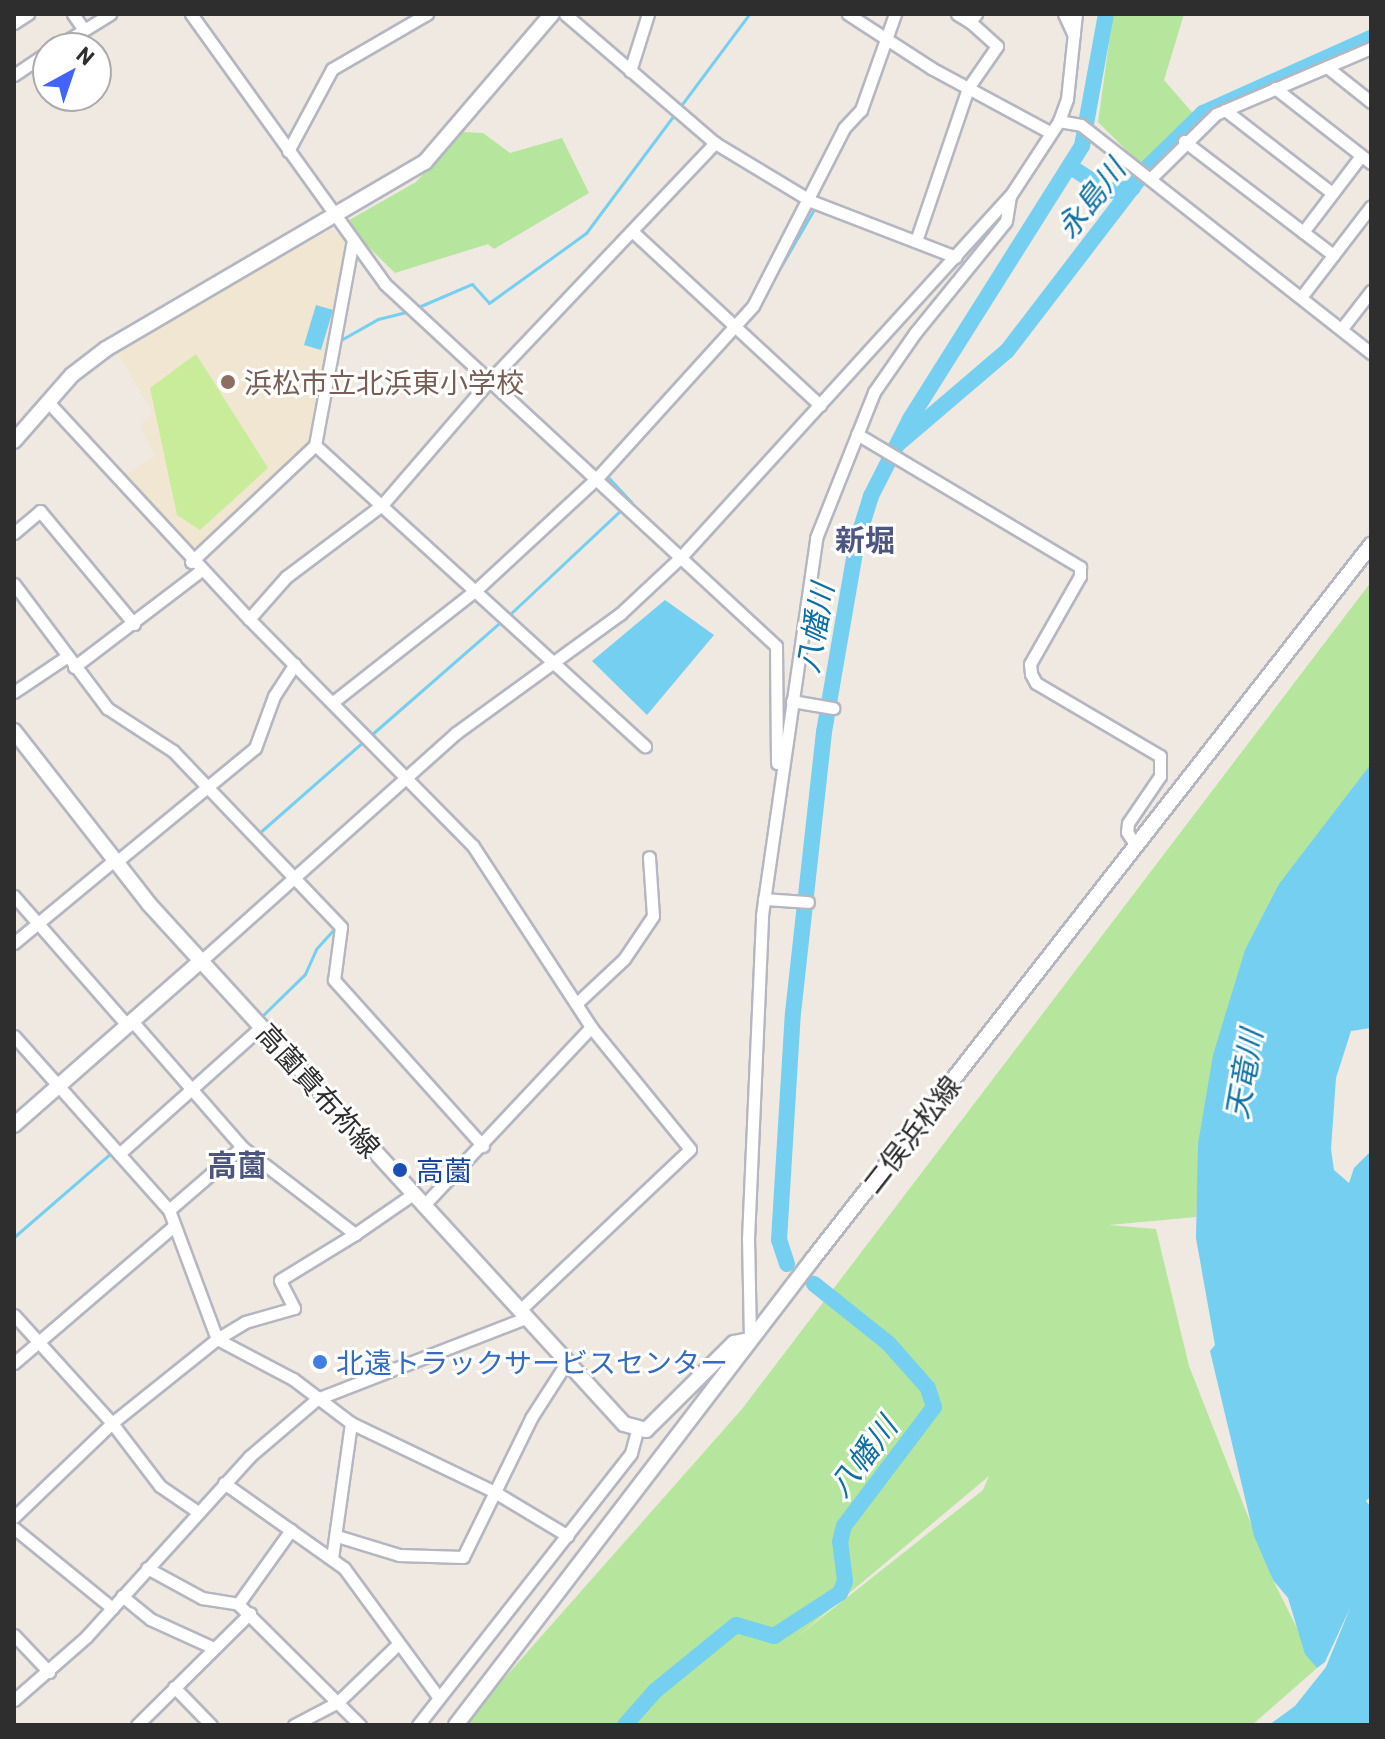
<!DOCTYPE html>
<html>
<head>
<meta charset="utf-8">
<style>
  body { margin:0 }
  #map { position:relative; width:1385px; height:1739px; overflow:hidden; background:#efe9e1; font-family:Barlow,"Noto Sans JP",sans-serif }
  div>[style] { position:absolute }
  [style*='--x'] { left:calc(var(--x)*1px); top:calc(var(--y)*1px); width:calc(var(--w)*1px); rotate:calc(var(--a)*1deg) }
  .education>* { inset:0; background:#f0e6d1 }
  .green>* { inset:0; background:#b6e59e }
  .pitch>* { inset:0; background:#c9ec9a }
  .water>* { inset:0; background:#75cff0 }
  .stream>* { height:3px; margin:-1.5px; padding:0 1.5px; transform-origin:1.5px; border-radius:1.5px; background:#75cff0 }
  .river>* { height:16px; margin:-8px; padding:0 8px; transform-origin:8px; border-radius:8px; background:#75cff0 }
  .roads { filter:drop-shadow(2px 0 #b4b7c1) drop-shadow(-2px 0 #b4b7c1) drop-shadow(0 2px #b4b7c1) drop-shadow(0 -2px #b4b7c1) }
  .minor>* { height:11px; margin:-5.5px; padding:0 5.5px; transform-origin:5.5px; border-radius:5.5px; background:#fff }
  .tertiary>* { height:14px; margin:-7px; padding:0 7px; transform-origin:7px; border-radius:7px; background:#fff }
  .secondary>* { height:14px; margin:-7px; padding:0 7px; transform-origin:7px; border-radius:7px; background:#fff }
  .dots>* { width:22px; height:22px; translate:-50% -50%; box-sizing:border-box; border:4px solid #fff; border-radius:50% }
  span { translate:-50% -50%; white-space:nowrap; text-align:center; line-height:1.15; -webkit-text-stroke:6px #fff; paint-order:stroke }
  .education-label { font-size:28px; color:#785e54 }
  .left { translate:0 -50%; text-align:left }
  .street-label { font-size:28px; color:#2e2e2e }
  .transit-label { font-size:28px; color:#164399 }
  .shop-label { font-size:28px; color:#366cbe }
  .water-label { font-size:30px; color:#0d6fa3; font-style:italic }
  .neighbourhood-label { font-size:30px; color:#4d5680; font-weight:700 }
  .frame { position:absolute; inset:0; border:16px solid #2e2e2e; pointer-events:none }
  .north { position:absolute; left:32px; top:32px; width:80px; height:80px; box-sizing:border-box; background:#fff; border:2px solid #ababab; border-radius:50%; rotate:40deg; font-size:22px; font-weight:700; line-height:32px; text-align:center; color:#2e2e2e }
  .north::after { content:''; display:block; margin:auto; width:28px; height:36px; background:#4264fb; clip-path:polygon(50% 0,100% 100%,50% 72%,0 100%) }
</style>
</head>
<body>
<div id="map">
  <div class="education">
    <i style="clip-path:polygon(332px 229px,351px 245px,308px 448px,194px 557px,121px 478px,155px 456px,140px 425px,153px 414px,116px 350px)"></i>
  </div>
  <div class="green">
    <i style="clip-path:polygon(1113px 14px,1184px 14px,1164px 80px,1197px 118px,1140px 164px,1098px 122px)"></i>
    <i style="clip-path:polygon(463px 132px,483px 133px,510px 153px,562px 138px,589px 193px,494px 249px,488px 244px,395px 273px,344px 223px,416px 182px)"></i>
    <i style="clip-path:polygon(evenodd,1371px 582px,1371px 777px,1204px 1112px,1196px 1217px,1109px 1225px,1156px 1229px,1189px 1366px,1273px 1580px,1317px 1668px,1252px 1725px,463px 1725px,742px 1409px,1371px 582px,989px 1476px,983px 1490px,797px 1637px,989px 1476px)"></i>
  </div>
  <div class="pitch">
    <i style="clip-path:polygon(196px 354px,268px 468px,200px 530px,177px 515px,150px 388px)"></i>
  </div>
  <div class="water">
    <i style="clip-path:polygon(316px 305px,333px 310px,321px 350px,304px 345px)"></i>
    <i style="clip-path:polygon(665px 600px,714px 635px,647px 715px,592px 661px)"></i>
    <i style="clip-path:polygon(1371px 764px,1371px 1028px,1351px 1031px,1336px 1078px,1331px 1149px,1334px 1170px,1349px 1183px,1354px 1168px,1371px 1151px,1371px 1496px,1366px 1501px,1371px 1507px,1371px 1725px,1269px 1725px,1295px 1706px,1326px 1667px,1351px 1606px,1325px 1662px,1317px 1668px,1305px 1654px,1288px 1598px,1273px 1580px,1254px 1536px,1210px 1351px,1215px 1345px,1196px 1238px,1198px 1144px,1213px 1055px,1245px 950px,1279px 884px)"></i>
  </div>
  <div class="stream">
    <i style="--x:675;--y:116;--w:40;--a:41"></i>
    <i style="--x:780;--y:189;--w:24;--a:33"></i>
    <i style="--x:765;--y:294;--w:98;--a:-60"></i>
    <i style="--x:814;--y:209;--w:102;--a:20.8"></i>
    <i style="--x:416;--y:308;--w:61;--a:-23.2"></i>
    <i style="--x:472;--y:284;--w:25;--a:48"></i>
    <i style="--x:489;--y:303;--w:120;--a:-35.8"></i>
    <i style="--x:586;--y:233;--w:273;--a:-53.3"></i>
    <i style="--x:339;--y:341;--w:45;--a:-29.4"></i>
    <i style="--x:378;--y:319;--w:32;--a:-14"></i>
    <i style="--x:606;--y:475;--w:37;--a:47"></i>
    <i style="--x:258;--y:506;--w:76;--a:-43.9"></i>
    <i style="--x:183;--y:578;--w:16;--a:-47"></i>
    <i style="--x:508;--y:616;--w:158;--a:-43.2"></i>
    <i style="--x:74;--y:659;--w:41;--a:-36"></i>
    <i style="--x:46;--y:677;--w:23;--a:-31"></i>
    <i style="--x:371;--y:735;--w:175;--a:-41.1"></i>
    <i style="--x:258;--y:834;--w:142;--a:-41.3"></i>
    <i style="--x:283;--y:859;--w:14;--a:45"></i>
    <i style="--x:303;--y:879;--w:36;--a:46"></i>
    <i style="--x:262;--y:1016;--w:60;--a:-44.3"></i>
    <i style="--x:305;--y:974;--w:27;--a:-66"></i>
    <i style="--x:316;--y:949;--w:28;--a:-48"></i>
    <i style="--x:189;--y:1083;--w:81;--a:-42"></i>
    <i style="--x:118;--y:1147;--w:89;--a:-41.8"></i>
    <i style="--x:14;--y:1237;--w:130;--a:-40.9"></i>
  </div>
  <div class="river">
    <i style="--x:1071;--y:167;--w:44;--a:33"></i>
    <i style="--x:1108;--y:191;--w:25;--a:-7"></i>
    <i style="--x:898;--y:444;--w:143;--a:-40.5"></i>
    <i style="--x:1007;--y:351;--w:233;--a:-52.5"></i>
    <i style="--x:1149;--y:166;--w:76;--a:-44.5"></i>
    <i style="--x:1203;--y:113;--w:184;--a:-24.1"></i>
    <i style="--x:787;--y:1264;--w:25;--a:-108"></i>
    <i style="--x:779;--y:1240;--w:227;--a:-86.5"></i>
    <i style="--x:793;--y:1013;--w:283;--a:-83.7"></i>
    <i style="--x:824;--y:732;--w:194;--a:-80.2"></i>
    <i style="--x:857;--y:541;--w:47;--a:-72.7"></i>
    <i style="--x:871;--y:496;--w:86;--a:-63.1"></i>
    <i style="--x:910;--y:419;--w:323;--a:-57.8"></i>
    <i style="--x:1082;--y:146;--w:134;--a:-79.7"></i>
    <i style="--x:625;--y:1725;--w:45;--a:-48.6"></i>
    <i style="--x:655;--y:1691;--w:104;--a:-39.2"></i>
    <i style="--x:736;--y:1625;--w:40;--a:16"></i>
    <i style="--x:774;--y:1636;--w:79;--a:-33.1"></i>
    <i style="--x:840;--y:1593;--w:13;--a:-67"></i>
    <i style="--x:845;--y:1581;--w:39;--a:-97"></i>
    <i style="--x:840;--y:1542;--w:16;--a:-76"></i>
    <i style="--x:844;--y:1526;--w:149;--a:-52.9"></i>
    <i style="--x:934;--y:1407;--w:20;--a:-108"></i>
    <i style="--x:928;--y:1388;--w:60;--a:-131.6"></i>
    <i style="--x:888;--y:1343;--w:95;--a:-141.4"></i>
  </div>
  <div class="roads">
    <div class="minor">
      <i style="--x:73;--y:14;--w:19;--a:55"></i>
      <i style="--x:191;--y:14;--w:332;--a:54.3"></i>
      <i style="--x:385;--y:284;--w:533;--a:42.79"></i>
      <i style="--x:776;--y:646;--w:117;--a:89.5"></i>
      <i style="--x:565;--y:14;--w:198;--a:40.7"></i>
      <i style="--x:715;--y:143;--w:112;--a:31.1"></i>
      <i style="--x:811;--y:201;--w:155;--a:21.1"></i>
      <i style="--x:848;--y:14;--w:99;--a:33"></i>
      <i style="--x:931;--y:68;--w:136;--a:28.4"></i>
      <i style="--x:957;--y:14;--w:15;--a:32"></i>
      <i style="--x:970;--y:22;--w:10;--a:-53"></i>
      <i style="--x:1064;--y:14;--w:23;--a:65"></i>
      <i style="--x:14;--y:23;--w:17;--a:-33"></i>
      <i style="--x:55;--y:48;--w:65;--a:-31.7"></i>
      <i style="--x:1327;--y:67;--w:56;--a:38.5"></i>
      <i style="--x:630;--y:71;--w:60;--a:-72.5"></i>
      <i style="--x:14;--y:75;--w:41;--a:-34.1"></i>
      <i style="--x:1275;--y:88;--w:122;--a:38"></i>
      <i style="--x:1225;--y:110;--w:135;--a:37.8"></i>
      <i style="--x:1059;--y:121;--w:22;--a:10"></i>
      <i style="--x:1081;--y:125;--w:369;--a:38.2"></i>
      <i style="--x:1184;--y:141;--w:188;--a:37.4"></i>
      <i style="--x:288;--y:151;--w:93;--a:-61.8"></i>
      <i style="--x:332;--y:69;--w:110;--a:-30.1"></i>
      <i style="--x:1150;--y:179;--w:93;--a:-44.6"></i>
      <i style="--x:1216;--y:114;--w:168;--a:-23.1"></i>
      <i style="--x:633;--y:232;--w:255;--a:42.8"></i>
      <i style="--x:1303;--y:232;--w:96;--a:-52.7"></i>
      <i style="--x:916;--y:241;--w:162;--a:-71.2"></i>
      <i style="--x:968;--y:88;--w:51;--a:-55.4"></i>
      <i style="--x:997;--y:46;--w:36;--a:-138"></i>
      <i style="--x:1302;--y:296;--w:113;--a:-52.5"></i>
      <i style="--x:1343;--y:327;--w:46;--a:-52.1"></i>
      <i style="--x:49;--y:403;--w:294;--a:47.2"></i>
      <i style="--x:857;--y:434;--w:260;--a:30.8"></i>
      <i style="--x:1080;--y:567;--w:9;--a:90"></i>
      <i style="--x:1080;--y:576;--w:101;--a:119.6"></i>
      <i style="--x:1030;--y:664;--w:10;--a:84"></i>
      <i style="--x:1031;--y:674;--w:10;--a:61"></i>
      <i style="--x:1036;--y:683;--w:144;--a:30.5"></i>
      <i style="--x:1160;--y:756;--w:20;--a:90"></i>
      <i style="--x:1160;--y:776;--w:57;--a:124.2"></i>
      <i style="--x:1128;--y:823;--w:9;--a:96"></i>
      <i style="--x:1127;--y:832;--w:17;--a:57"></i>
      <i style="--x:315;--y:445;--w:447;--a:42.4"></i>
      <i style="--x:14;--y:533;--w:34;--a:-40"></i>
      <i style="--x:40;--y:511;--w:147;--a:50.2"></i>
      <i style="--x:191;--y:562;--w:170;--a:-43.3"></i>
      <i style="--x:315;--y:445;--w:208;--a:-79.5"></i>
      <i style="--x:14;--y:584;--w:155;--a:53.1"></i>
      <i style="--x:107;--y:708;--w:79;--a:33.1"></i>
      <i style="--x:173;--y:751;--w:243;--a:46.3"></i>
      <i style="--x:341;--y:927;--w:53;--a:97.5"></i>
      <i style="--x:334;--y:980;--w:223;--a:48.1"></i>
      <i style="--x:74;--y:667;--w:158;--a:-37.3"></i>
      <i style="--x:14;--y:692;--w:63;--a:-33.9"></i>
      <i style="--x:792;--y:701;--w:42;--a:9.7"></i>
      <i style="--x:333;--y:702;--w:182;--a:-38.1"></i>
      <i style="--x:476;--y:590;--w:165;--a:-42.8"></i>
      <i style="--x:597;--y:478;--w:232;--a:-47.8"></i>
      <i style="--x:753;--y:306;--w:200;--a:-62.9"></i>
      <i style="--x:844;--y:128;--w:25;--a:-47"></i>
      <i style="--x:861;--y:110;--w:102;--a:-70.5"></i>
      <i style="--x:115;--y:863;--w:181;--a:-39.4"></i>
      <i style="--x:255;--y:748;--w:55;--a:-69.9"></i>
      <i style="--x:274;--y:696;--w:38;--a:-57"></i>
      <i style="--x:14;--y:896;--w:173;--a:48.8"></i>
      <i style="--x:764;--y:899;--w:44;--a:3.9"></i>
      <i style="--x:14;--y:943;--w:129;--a:-39.6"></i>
      <i style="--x:201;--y:961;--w:342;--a:-41.8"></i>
      <i style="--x:456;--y:733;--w:203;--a:-36"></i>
      <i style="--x:620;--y:614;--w:83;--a:-43.1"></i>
      <i style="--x:681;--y:557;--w:488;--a:-47.7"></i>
      <i style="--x:577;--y:1003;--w:64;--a:-43.1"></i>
      <i style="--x:624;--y:959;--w:52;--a:-56"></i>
      <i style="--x:653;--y:916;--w:59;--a:-93.9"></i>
      <i style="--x:133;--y:1022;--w:166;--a:48.9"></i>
      <i style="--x:242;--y:1147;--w:143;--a:37.6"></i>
      <i style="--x:355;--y:1234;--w:70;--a:-34.6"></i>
      <i style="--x:14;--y:1036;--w:233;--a:48.3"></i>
      <i style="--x:169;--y:1210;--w:138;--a:69.6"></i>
      <i style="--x:217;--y:1339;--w:86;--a:27.8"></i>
      <i style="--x:293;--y:1379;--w:73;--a:37.2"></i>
      <i style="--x:351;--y:1423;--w:136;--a:98"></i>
      <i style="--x:119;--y:1154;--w:191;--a:-41.8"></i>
      <i style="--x:424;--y:1205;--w:244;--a:-46.8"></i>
      <i style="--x:169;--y:1210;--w:96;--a:-40.8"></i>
      <i style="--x:520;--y:1310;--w:234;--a:-43.4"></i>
      <i style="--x:690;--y:1149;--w:157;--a:-129.1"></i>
      <i style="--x:591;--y:1027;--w:216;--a:-123.1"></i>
      <i style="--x:473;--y:846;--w:319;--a:-134.6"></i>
      <i style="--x:249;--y:619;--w:56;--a:-48.6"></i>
      <i style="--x:286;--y:577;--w:120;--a:-36.9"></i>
      <i style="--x:382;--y:505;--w:165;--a:-49.2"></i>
      <i style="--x:490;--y:380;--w:327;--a:-46.5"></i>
      <i style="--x:14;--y:1315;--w:146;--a:47.8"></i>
      <i style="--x:112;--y:1423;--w:79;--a:52.7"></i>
      <i style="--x:160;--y:1486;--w:46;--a:34.4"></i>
      <i style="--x:750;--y:1340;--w:101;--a:-91.1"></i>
      <i style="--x:748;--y:1239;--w:324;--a:-87.5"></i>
      <i style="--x:762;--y:915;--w:381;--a:-81.8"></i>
      <i style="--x:816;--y:538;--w:157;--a:-68.3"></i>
      <i style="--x:874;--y:392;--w:72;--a:-55.2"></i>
      <i style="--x:915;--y:333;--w:144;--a:-50.9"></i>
      <i style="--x:1006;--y:221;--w:25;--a:-81"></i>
      <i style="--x:1010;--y:196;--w:90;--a:-56.8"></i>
      <i style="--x:1059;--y:121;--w:23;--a:-70"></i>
      <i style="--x:1067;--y:99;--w:85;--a:-84"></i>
      <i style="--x:14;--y:1363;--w:211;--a:-40.6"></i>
      <i style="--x:351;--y:1423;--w:157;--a:25.6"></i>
      <i style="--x:493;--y:1491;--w:87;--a:31"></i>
      <i style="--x:224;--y:1483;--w:147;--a:35.3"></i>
      <i style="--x:344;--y:1568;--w:161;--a:53.8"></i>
      <i style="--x:14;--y:1517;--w:136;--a:-43.8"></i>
      <i style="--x:112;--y:1423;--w:134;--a:-38.7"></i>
      <i style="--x:217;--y:1339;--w:33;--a:-31"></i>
      <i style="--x:245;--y:1322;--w:51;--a:-15.9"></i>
      <i style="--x:294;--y:1308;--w:31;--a:-117"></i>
      <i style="--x:280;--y:1280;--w:88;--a:-31.5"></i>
      <i style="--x:14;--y:1528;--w:127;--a:39.2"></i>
      <i style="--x:337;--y:1536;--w:65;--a:17"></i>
      <i style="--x:399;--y:1555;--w:64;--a:1.8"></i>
      <i style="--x:463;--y:1557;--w:155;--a:-63.9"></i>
      <i style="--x:531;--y:1418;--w:67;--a:-57.3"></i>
      <i style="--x:147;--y:1568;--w:63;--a:28.6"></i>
      <i style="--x:202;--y:1598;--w:36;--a:9"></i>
      <i style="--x:238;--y:1604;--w:172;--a:44.8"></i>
      <i style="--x:122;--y:1596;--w:36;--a:39"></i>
      <i style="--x:150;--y:1619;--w:70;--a:24.4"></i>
      <i style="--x:238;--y:1604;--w:91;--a:-54.4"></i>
      <i style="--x:14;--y:1635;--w:51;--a:46.6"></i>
      <i style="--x:174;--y:1687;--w:53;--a:45.8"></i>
      <i style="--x:14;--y:1700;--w:96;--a:-41.2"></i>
      <i style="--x:86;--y:1637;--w:244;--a:-47.8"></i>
      <i style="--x:250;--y:1456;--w:88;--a:-40.4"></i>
      <i style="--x:317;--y:1399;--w:224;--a:-21.2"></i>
      <i style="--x:137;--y:1725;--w:159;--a:-44.7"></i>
      <i style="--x:294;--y:1725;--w:50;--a:-27.6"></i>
      <i style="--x:338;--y:1702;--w:81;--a:-44"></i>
      <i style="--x:418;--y:1725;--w:345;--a:-51.9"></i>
      <i style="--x:631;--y:1453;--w:24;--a:-75"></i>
    </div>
    <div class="tertiary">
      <i style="--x:14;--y:441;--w:88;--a:-48.7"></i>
      <i style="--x:72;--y:375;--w:43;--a:-37.4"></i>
      <i style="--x:106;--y:349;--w:370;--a:-30.4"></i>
      <i style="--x:425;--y:162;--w:195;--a:-49.4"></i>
      <i style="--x:14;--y:1125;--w:249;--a:-41.3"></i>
    </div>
    <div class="secondary">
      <i style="--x:14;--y:731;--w:219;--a:52"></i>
      <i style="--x:149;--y:904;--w:704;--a:47.59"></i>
      <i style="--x:624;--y:1424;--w:23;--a:15"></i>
      <i style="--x:646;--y:1430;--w:124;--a:-44.7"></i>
      <i style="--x:734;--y:1343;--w:16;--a:-11"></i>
      <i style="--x:456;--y:1725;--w:586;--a:-52.56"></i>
      <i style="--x:812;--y:1260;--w:908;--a:-51.98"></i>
    </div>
  </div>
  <div class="dots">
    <i style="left:228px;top:382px;background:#8d6e63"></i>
    <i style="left:400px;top:1170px;background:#1a4fb4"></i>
    <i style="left:320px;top:1362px;background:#3f7fe0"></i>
  </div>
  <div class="education-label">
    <span class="left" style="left:244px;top:382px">浜松市立北浜東小学校</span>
  </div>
  <div class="street-label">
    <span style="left:319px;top:1090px;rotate:48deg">高薗貴布祢線</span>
    <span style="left:911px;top:1134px;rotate:-52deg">二俣浜松線</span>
  </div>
  <div class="transit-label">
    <span class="left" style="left:416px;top:1170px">高薗</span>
  </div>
  <div class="shop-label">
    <span class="left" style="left:336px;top:1362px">北遠トラックサービスセンター</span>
  </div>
  <div class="water-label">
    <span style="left:1090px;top:198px;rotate:-52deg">永島川</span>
    <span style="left:814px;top:628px;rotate:-80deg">八幡川</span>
    <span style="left:1243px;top:1074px;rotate:-80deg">天竜川</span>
    <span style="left:862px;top:1456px;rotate:-53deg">八幡川</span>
  </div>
  <div class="neighbourhood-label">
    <span style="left:865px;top:539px">新堀</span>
    <span style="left:237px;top:1164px">高薗</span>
  </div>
  <div class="frame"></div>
  <div class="north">N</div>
</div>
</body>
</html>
